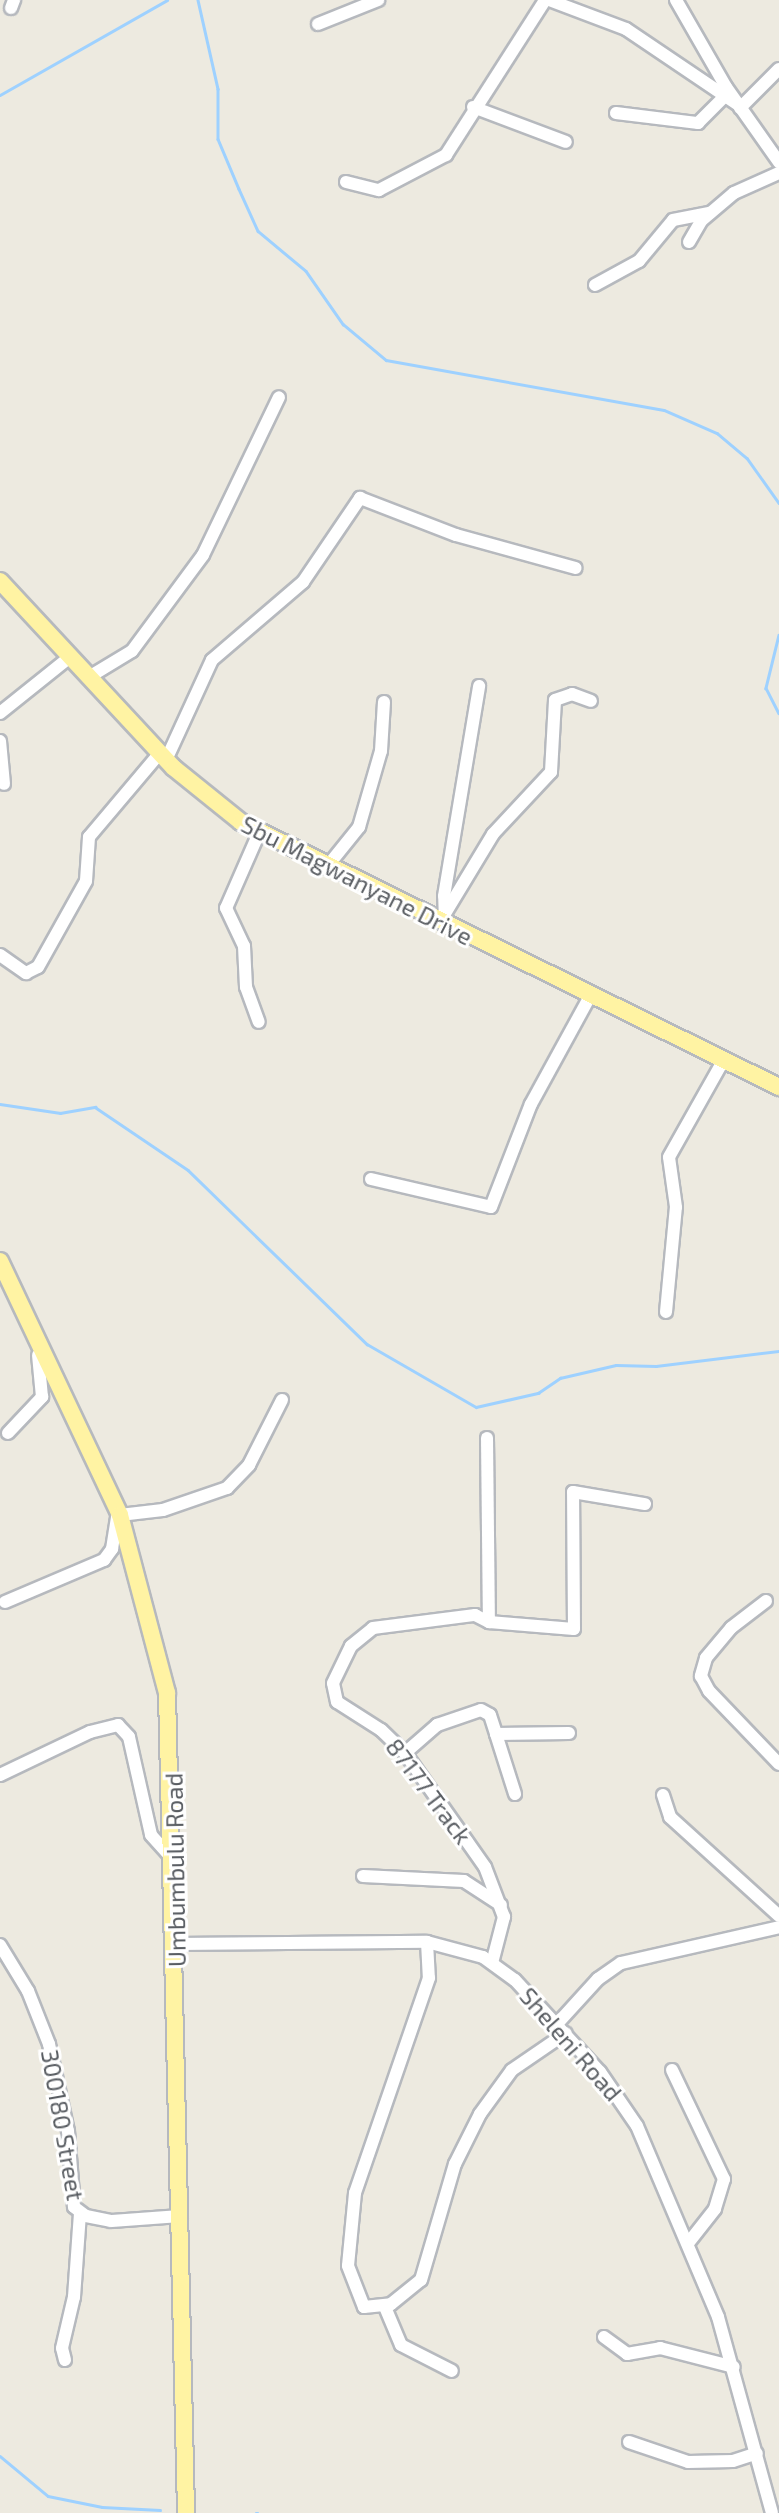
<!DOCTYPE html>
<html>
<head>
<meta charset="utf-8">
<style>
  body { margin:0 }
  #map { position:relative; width:779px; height:2513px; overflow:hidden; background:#edeae0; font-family:"Exo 2",sans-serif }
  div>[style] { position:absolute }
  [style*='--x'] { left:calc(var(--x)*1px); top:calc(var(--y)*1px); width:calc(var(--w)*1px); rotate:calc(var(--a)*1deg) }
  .stream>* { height:2.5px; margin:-1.25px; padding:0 1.25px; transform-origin:1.25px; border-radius:1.25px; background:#9ed1ff }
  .roads { filter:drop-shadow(2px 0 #b6b9be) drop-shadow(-2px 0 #b6b9be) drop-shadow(0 2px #b6b9be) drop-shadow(0 -2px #b6b9be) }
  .minor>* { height:12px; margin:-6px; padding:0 6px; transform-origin:6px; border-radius:6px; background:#fff }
  .major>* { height:16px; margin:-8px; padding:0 8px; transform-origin:8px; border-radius:8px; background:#fff3a3 }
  span { translate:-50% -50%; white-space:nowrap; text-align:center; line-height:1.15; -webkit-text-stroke:6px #fff; paint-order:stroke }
  .street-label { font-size:24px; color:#595d62 }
</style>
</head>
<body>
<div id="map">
  <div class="stream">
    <i style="--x:198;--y:0;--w:91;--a:77.3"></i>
    <i style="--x:218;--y:89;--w:50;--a:90"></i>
    <i style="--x:218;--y:139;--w:54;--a:67.2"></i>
    <i style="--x:239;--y:189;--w:46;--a:65.7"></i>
    <i style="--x:258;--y:231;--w:62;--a:39.8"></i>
    <i style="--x:306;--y:271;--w:65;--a:55.1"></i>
    <i style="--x:343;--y:324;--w:56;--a:39.9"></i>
    <i style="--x:386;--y:360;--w:282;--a:10.2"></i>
    <i style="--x:664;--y:410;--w:58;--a:23.5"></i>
    <i style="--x:717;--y:433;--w:39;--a:40"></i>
    <i style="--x:747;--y:458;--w:55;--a:54.6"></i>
    <i style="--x:0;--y:95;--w:192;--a:-29.6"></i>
    <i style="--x:779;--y:635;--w:55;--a:103.8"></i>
    <i style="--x:766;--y:688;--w:28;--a:63"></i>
    <i style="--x:0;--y:1104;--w:61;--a:8.5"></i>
    <i style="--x:60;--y:1113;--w:36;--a:-10"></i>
    <i style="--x:95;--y:1107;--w:112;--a:34.1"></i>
    <i style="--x:188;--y:1170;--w:250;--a:44.2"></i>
    <i style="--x:367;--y:1344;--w:126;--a:30"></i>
    <i style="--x:476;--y:1407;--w:64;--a:-12.7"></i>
    <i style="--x:538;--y:1393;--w:27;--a:-34"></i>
    <i style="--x:560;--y:1378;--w:57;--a:-13.1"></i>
    <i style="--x:616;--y:1365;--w:40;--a:1.4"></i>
    <i style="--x:656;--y:1366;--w:124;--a:-7"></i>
    <i style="--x:0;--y:2456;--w:62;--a:39.8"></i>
    <i style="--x:48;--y:2496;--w:55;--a:11.5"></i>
    <i style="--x:102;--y:2507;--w:58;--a:3"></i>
    <i style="--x:256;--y:2513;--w:2;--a:0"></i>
  </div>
  <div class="roads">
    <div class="minor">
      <i style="--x:549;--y:0;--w:82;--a:20.6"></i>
      <i style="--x:626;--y:29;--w:134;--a:34"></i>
      <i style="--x:676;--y:0;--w:100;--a:60.1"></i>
      <i style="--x:726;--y:87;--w:92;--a:54.8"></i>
      <i style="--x:11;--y:8;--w:9;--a:-69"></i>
      <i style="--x:318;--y:24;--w:65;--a:-21.8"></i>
      <i style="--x:473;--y:107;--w:99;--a:20.6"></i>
      <i style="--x:740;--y:108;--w:55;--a:-45"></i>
      <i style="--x:616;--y:113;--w:83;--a:7"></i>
      <i style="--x:698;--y:123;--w:38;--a:-45"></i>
      <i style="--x:346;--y:182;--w:34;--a:14"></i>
      <i style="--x:379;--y:190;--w:76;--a:-27.6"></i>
      <i style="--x:446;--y:155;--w:184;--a:-57.4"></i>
      <i style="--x:689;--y:242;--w:24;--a:-60"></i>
      <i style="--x:701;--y:221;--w:43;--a:-40.3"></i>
      <i style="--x:734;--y:193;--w:49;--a:-24"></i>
      <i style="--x:595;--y:285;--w:50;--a:-28.6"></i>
      <i style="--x:639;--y:261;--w:53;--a:-50.3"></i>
      <i style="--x:673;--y:220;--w:38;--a:-11"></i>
      <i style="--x:89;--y:677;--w:50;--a:-31.2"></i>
      <i style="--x:132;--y:651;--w:119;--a:-53.5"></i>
      <i style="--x:203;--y:555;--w:175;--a:-64.3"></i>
      <i style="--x:0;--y:713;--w:90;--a:-38.7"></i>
      <i style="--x:0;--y:741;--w:43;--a:84.7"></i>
      <i style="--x:166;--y:760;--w:110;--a:-65.3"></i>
      <i style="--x:212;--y:660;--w:120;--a:-40.6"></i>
      <i style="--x:303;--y:582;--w:102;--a:-55.8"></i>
      <i style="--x:360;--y:498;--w:103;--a:21.1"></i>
      <i style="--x:456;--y:535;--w:124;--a:15.4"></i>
      <i style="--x:259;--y:833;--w:82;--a:113.7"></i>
      <i style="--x:226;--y:908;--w:42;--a:64.7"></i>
      <i style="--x:244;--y:946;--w:41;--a:87.2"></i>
      <i style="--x:246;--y:987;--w:37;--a:70"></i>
      <i style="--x:326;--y:868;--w:53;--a:-51.2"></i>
      <i style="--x:359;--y:827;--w:79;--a:-73.9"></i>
      <i style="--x:381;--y:751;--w:49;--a:-86.5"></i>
      <i style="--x:446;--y:912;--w:91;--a:-58.9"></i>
      <i style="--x:493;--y:834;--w:85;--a:-46.9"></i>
      <i style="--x:551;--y:772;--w:72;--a:-86.8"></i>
      <i style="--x:555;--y:700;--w:18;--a:-19"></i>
      <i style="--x:572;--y:694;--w:20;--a:20"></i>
      <i style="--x:445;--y:920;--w:24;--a:-92"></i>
      <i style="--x:444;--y:896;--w:213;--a:-80.5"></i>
      <i style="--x:0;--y:955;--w:32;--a:35"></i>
      <i style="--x:26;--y:973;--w:13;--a:-27"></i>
      <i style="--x:38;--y:967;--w:98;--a:-60.8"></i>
      <i style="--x:86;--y:881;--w:44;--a:-86.1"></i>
      <i style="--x:89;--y:837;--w:110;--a:-49.8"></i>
      <i style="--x:371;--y:1179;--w:123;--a:13.1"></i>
      <i style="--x:491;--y:1207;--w:110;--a:-68.8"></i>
      <i style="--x:531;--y:1104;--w:121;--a:-61.3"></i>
      <i style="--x:666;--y:1312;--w:105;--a:-84.6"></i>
      <i style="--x:676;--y:1207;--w:50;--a:-98"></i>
      <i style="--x:669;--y:1157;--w:108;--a:-60.6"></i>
      <i style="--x:8;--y:1433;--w:50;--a:-46.6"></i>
      <i style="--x:42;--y:1397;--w:42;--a:-95.4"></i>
      <i style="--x:487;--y:1438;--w:184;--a:89.4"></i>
      <i style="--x:120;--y:1515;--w:43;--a:-6.6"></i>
      <i style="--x:163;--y:1510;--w:68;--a:-19"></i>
      <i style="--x:227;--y:1488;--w:32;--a:-46"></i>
      <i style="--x:249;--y:1465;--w:73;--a:-63.1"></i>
      <i style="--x:766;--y:1601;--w:44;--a:142.4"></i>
      <i style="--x:731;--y:1628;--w:39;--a:130"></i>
      <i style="--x:706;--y:1658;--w:19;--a:106"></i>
      <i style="--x:701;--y:1676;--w:17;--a:62"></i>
      <i style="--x:709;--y:1691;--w:101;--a:46.2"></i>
      <i style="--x:5;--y:1602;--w:108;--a:-23"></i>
      <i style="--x:104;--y:1560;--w:14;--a:-54"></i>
      <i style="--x:112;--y:1549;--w:38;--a:-81"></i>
      <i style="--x:496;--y:1734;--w:63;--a:72.4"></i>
      <i style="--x:405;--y:1753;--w:43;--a:-41.2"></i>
      <i style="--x:437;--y:1725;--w:46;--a:-18.8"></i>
      <i style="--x:481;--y:1710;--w:10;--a:29"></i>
      <i style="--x:490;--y:1715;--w:20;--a:72"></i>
      <i style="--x:496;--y:1734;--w:73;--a:-0.8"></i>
      <i style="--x:0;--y:1775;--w:100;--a:-25.5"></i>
      <i style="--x:90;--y:1732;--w:29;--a:-14"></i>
      <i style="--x:118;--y:1725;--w:16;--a:47"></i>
      <i style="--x:129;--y:1737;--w:100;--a:77.3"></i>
      <i style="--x:151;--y:1835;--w:36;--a:48"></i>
      <i style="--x:663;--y:1795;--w:23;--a:72"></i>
      <i style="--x:670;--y:1817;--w:147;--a:42.2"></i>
      <i style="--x:363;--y:1876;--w:101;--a:2.8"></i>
      <i style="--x:464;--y:1881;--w:44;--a:33"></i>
      <i style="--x:427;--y:1942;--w:36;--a:87"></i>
      <i style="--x:429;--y:1978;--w:227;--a:109"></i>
      <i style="--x:355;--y:2193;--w:73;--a:95.5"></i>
      <i style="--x:348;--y:2266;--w:44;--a:68.7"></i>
      <i style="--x:364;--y:2307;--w:27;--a:-6"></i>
      <i style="--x:391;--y:2304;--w:38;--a:-39"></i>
      <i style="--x:421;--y:2280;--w:121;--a:-73.7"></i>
      <i style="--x:455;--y:2164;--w:56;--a:-63.4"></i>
      <i style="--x:480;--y:2114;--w:54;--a:-54"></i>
      <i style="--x:512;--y:2070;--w:65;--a:-34.4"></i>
      <i style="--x:177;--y:1944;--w:250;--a:-0.5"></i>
      <i style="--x:427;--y:1942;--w:58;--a:15"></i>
      <i style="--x:483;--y:1957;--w:39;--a:36"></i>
      <i style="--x:515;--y:1980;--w:125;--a:47.3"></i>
      <i style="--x:600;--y:2072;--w:65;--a:55.6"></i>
      <i style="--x:637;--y:2126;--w:207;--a:67"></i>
      <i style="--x:718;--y:2317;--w:203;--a:74.6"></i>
      <i style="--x:0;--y:1945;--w:54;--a:58.7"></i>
      <i style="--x:28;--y:1991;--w:57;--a:68.4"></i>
      <i style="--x:49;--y:2044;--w:89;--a:77.7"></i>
      <i style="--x:68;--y:2131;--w:76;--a:85.5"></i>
      <i style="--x:74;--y:2207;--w:15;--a:37"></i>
      <i style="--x:86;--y:2216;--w:25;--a:11"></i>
      <i style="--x:111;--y:2221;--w:70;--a:-4.1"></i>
      <i style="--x:492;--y:1963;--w:48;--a:-75.4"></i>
      <i style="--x:504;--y:1917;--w:53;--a:-110.8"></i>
      <i style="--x:485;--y:1867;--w:139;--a:-125.1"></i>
      <i style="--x:405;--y:1753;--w:33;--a:-136"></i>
      <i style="--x:381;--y:1730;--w:52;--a:-147.5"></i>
      <i style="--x:337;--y:1702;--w:19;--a:-102"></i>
      <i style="--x:333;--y:1683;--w:41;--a:-64.1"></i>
      <i style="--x:351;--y:1646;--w:28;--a:-39"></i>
      <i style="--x:373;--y:1628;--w:103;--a:-7.3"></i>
      <i style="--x:475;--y:1615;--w:16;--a:27"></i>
      <i style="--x:489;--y:1622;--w:85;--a:4.7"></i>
      <i style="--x:574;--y:1629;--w:137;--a:-90.4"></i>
      <i style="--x:573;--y:1492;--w:73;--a:9.5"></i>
      <i style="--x:557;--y:2024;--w:61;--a:-47.7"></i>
      <i style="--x:598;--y:1979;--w:28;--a:-35"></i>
      <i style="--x:621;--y:1963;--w:162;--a:-12.8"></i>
      <i style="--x:672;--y:2070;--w:121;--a:64.5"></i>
      <i style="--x:724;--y:2179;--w:31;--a:107"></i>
      <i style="--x:715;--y:2209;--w:42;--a:128.2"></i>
      <i style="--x:385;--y:2307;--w:41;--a:67.2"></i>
      <i style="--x:401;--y:2345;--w:57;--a:27"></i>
      <i style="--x:604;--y:2337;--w:29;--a:36"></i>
      <i style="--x:627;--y:2354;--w:34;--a:-10"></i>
      <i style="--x:660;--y:2348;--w:76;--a:14.4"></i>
      <i style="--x:65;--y:2360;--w:12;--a:-104"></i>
      <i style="--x:62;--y:2348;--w:52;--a:-76.8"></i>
      <i style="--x:74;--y:2297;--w:84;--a:-85.9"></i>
      <i style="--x:629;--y:2442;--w:62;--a:18.7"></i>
      <i style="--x:688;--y:2462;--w:45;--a:-1.3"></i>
      <i style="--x:733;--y:2461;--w:25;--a:-18"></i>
    </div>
    <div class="major">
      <i style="--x:0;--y:581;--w:255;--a:47.1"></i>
      <i style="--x:174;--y:768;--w:86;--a:38.9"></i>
      <i style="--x:241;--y:822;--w:600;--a:26.22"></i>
      <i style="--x:0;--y:1261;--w:281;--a:64.7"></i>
      <i style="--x:120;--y:1515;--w:184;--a:75.2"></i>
      <i style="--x:167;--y:1693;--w:820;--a:88.67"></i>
    </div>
  </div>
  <div class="street-label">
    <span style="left:357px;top:880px;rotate:27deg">Sbu Magwanyane Drive</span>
    <span style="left:429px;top:1791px;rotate:53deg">87177 Track</span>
    <span style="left:175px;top:1870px;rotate:-91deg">Umbumbulu Road</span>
    <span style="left:571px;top:2044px;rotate:49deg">Sheleni Road</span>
    <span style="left:63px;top:2125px;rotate:80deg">300180 Street</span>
  </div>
</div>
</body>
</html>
